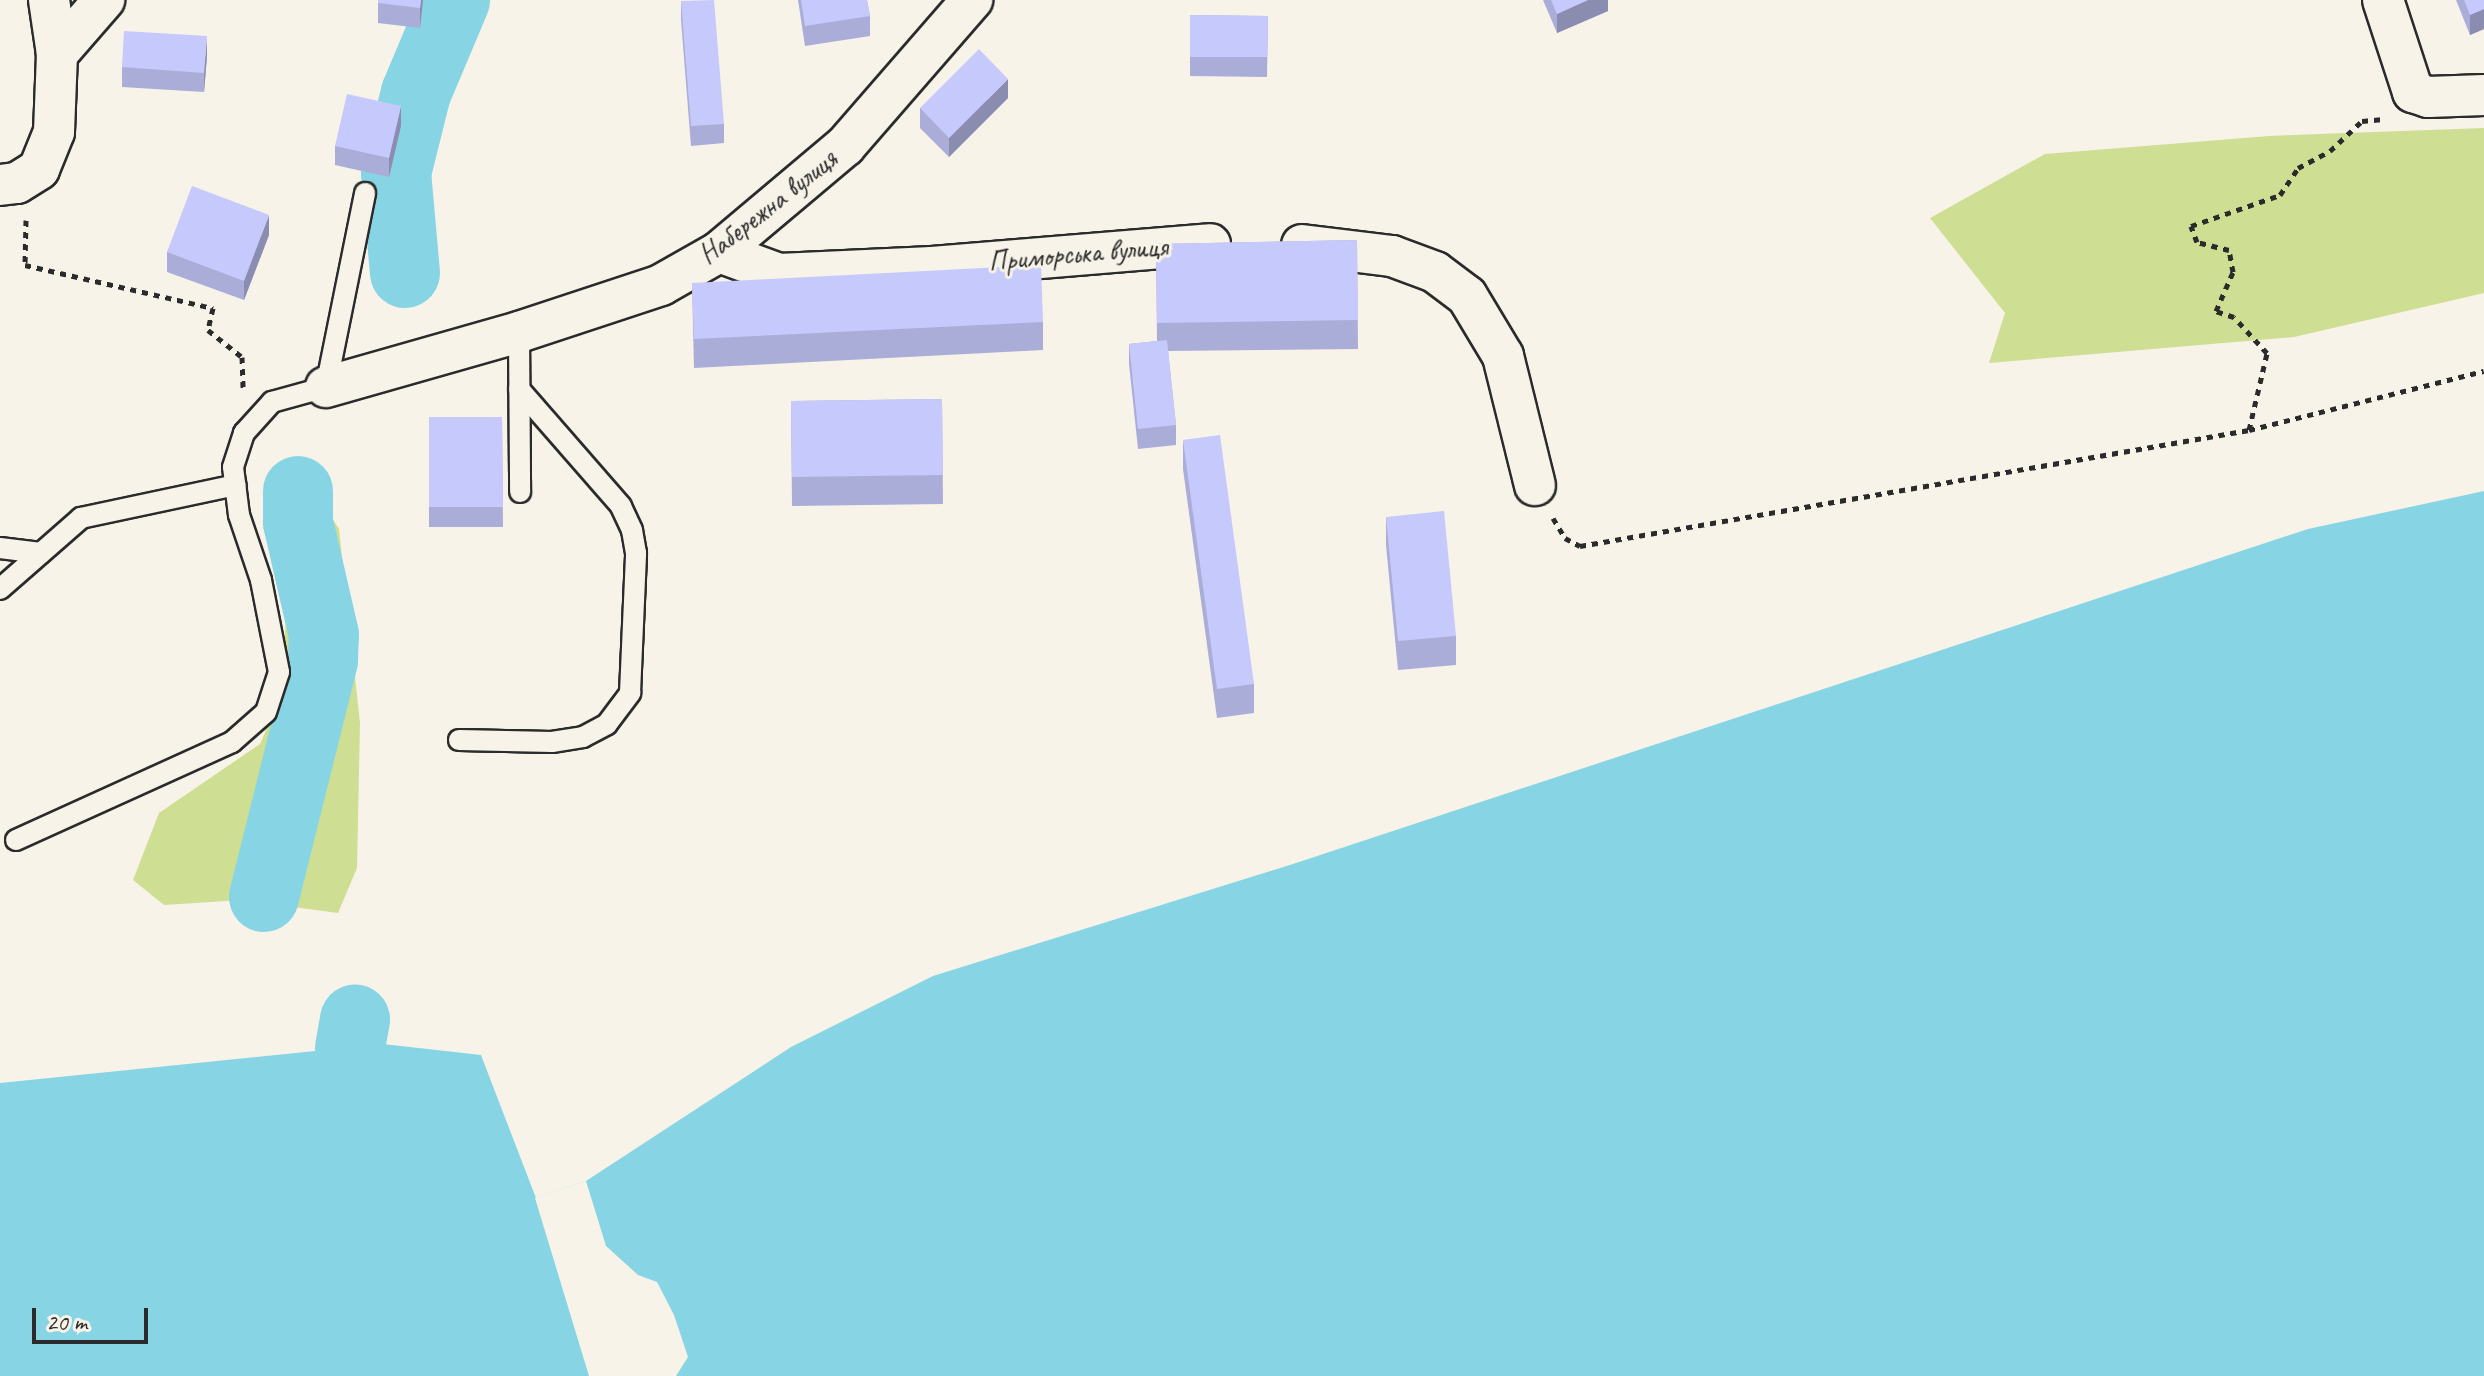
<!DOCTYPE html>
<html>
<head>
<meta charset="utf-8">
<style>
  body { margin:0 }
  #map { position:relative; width:2484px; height:1376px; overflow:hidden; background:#f7f3e8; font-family:Caveat,sans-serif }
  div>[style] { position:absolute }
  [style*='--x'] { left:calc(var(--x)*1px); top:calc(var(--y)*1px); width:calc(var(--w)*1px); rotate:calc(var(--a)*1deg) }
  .green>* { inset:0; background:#cede92 }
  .water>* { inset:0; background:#87d5e4 }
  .pier>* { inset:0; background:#f7f3e8 }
  .river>* { height:70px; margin:-35px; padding:0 35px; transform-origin:35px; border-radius:35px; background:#87d5e4 }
  .path>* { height:5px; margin-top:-2.5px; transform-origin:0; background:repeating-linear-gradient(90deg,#2b2b2b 0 6px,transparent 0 12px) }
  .roads { filter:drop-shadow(2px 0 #2b2b2b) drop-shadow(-2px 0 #2b2b2b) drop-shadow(0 2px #2b2b2b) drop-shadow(0 -2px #2b2b2b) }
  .service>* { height:20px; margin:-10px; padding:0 10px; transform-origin:10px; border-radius:10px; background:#f7f3e8 }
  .minor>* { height:40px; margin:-20px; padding:0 20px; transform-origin:20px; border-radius:20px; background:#f7f3e8 }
  .wall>* { inset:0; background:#aaadd8 }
  .shaded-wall>* { inset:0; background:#8b8db0 }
  .building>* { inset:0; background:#c6c9fb }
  span { translate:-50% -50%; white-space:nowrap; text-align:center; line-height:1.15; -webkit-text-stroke:6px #f7f3e8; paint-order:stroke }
  .street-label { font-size:28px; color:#2b2b2b }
  .scale { position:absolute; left:32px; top:1308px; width:116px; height:36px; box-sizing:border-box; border:4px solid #2b2b2b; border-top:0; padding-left:10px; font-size:24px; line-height:28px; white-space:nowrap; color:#2b2b2b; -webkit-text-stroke:6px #f7f3e8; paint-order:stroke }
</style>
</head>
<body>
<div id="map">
  <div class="green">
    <i style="clip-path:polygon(2484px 128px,2484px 293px,2294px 337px,1989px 363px,2005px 313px,1930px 218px,2045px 154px,2269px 136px)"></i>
    <i style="clip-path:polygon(279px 483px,313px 489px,339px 529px,360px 723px,357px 868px,338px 913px,241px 900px,164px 905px,133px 880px,159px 813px,260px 744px,281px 696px,287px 603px,267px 499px)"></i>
  </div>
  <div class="water">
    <i style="clip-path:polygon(2484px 491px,2484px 1376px,0 1376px,0 1083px,383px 1044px,481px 1055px,536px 1198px,586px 1181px,791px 1047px,933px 976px,1293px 864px,2308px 529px)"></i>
  </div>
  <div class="pier">
    <i style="clip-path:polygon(586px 1181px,606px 1246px,638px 1275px,657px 1282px,674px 1315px,688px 1357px,676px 1376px,589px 1376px,535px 1198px)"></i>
  </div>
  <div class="river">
    <i style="--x:405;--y:273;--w:100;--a:-95.1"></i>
    <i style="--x:396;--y:173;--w:82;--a:-76"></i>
    <i style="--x:416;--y:93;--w:101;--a:-67.2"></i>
    <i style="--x:264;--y:897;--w:244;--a:-76"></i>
    <i style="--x:323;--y:660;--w:25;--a:-88"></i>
    <i style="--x:324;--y:635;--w:116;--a:-103"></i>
    <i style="--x:298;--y:522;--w:31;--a:-90"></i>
    <i style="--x:350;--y:1048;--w:29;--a:-80"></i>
  </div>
  <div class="path">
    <i style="--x:26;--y:220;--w:45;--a:91.3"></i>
    <i style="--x:25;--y:265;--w:193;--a:12.9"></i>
    <i style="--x:213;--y:308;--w:23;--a:103"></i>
    <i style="--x:208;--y:330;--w:43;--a:38.5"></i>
    <i style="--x:242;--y:357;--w:31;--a:88"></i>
    <i style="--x:2249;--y:430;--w:79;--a:-76.8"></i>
    <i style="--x:2267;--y:353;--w:49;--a:-132.5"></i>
    <i style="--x:2234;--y:317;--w:19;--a:-162"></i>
    <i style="--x:2216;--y:311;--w:43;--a:-66.4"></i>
    <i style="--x:2233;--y:272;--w:22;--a:-100"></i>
    <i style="--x:2229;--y:250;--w:33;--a:-166"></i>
    <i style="--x:2197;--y:242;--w:17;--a:-111"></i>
    <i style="--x:2191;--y:226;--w:94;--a:-19.2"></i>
    <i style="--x:2280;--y:195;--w:32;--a:-56"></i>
    <i style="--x:2298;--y:168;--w:36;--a:-28"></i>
    <i style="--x:2330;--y:151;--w:44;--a:-43.2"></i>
    <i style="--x:2362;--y:121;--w:22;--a:-5"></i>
    <i style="--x:1553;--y:518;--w:23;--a:59"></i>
    <i style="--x:1565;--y:538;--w:17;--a:28"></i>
    <i style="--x:1580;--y:546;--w:679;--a:-9.84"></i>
    <i style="--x:2249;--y:430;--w:242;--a:-14.1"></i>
  </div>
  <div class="roads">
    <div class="service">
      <i style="--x:519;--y:332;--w:160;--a:89.6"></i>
      <i style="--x:0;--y:548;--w:41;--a:7"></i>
      <i style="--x:0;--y:589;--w:108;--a:-41.2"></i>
      <i style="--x:81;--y:518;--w:158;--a:-12"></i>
      <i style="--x:459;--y:740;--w:93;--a:1.2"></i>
      <i style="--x:552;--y:742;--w:31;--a:-9"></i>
      <i style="--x:583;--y:737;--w:27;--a:-28"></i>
      <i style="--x:607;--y:724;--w:39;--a:-53"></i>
      <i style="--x:630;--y:693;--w:140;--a:-87.5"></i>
      <i style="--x:636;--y:553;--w:23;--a:-100"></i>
      <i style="--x:632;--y:530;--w:26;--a:-115"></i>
      <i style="--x:621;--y:506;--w:155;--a:-131.1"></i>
      <i style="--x:16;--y:840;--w:237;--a:-24.4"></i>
      <i style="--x:232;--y:742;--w:45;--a:-41.4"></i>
      <i style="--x:266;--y:712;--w:42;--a:-72"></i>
      <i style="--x:279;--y:672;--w:94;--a:-101.1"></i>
      <i style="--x:261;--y:580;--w:69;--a:-108.7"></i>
      <i style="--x:239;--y:515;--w:48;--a:-97.1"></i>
      <i style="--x:233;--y:467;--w:36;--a:-72"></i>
      <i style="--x:244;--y:433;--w:42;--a:-47.9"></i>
      <i style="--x:272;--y:402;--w:56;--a:-15.5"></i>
      <i style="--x:326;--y:387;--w:198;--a:-78.6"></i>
    </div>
    <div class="minor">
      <i style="--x:2383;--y:0;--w:97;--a:71.9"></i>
      <i style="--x:2413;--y:92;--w:16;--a:18"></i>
      <i style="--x:2428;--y:97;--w:56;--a:-2"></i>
      <i style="--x:57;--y:54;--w:72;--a:-49"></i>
      <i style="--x:0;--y:185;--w:17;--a:-7"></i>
      <i style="--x:17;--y:183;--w:26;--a:-32"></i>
      <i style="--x:39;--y:169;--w:40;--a:-68"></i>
      <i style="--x:54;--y:132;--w:78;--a:-87.8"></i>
      <i style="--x:57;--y:54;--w:55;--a:-98.4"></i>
      <i style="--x:1302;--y:245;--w:91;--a:7"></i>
      <i style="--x:1392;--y:256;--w:46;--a:20.4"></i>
      <i style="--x:1435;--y:272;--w:40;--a:37"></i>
      <i style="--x:1467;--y:296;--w:70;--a:59"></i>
      <i style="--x:1503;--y:356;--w:133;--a:76.1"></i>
      <i style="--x:719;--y:252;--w:64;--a:20.1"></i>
      <i style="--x:779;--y:274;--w:153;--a:-2.6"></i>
      <i style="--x:932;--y:267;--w:279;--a:-4.7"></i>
      <i style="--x:326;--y:387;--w:201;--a:-15.9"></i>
      <i style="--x:519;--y:332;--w:150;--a:-18.3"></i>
      <i style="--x:661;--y:285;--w:67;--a:-29.6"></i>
      <i style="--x:719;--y:252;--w:165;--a:-40.1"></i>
      <i style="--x:845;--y:146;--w:194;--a:-49"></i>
    </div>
  </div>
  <div class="wall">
    <i style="clip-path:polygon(378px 0,423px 0,420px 28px,378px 23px)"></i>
    <i style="clip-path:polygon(798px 0,867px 0,870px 16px,870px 36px,805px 46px)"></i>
    <i style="clip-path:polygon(1543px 0,1608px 0,1608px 11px,1557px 33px)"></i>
    <i style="clip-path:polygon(2456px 0,2484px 0,2484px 29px,2470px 35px)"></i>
    <i style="clip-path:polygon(681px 1px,724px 124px,724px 143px,691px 146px,681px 20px)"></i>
    <i style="clip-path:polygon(1190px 15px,1268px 16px,1267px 77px,1190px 76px)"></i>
    <i style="clip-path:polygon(207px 56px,204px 92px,122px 87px,122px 67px)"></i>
    <i style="clip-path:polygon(1008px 98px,949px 157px,920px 128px,920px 108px)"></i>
    <i style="clip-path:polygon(401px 126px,389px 177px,335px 165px,335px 146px)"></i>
    <i style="clip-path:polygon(269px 235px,244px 300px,167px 272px,167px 252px)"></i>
    <i style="clip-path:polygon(1357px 240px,1358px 349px,1168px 351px,1176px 425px,1176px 445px,1138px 449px,1129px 364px,1129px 344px,1157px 341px,1156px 244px)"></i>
    <i style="clip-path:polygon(692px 283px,1043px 322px,1043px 350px,694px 368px)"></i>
    <i style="clip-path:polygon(942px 399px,943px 504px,792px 506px,791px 401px)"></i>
    <i style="clip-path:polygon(429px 417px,502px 417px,503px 527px,429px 527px)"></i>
    <i style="clip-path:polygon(1183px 440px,1254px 684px,1254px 713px,1217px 718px,1183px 469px)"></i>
    <i style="clip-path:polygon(1386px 517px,1456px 636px,1456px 665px,1398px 670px,1386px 545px)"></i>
  </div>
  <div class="shaded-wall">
    <i style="clip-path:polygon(421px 0,423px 0,420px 28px,420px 8px)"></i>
    <i style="clip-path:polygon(1588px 0,1608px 0,1608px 11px,1557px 33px,1557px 14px)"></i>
    <i style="clip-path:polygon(2484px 9px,2484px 29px,2470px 35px,2470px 15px)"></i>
    <i style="clip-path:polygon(207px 36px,207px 56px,204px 92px,204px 73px)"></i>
    <i style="clip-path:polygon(1008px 79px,1008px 98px,949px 157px,949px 138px)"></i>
    <i style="clip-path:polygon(401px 106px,401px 126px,389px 177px,389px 158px)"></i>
    <i style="clip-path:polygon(269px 215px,269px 235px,244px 300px,244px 281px)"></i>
  </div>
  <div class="building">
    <i style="clip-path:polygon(378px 0,421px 0,420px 8px,378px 3px)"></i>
    <i style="clip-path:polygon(714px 0,724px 124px,691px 126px,681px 1px)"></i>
    <i style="clip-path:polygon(801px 0,867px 0,870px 16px,805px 26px)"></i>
    <i style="clip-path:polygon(1551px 0,1588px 0,1557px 14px)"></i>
    <i style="clip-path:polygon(2464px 0,2484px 0,2484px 9px,2470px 15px)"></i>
    <i style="clip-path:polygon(1190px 15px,1268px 16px,1267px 57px,1190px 57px)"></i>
    <i style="clip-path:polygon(124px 31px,207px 36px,204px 73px,122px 67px)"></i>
    <i style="clip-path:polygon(979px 49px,1008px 79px,949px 138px,920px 108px)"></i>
    <i style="clip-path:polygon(347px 94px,401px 106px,389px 158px,335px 146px)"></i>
    <i style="clip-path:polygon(192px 186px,269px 215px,244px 281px,167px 252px)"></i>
    <i style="clip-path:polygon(1357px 240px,1358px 320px,1157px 323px,1156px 244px)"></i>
    <i style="clip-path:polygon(1041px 265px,1043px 322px,694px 339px,692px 283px)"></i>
    <i style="clip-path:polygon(1167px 340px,1176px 425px,1138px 429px,1129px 344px)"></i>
    <i style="clip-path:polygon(942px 399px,943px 475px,792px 477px,791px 401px)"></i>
    <i style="clip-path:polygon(429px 417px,502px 417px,503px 507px,429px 507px)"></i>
    <i style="clip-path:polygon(1220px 435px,1254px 684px,1217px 689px,1183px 440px)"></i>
    <i style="clip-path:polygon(1444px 511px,1456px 636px,1398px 641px,1386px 517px)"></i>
  </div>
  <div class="street-label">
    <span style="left:768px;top:207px;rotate:-38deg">Набережна вулиця</span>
    <span style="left:1078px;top:254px;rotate:-5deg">Приморська вулиця</span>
  </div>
  <div class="scale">20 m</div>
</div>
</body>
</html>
